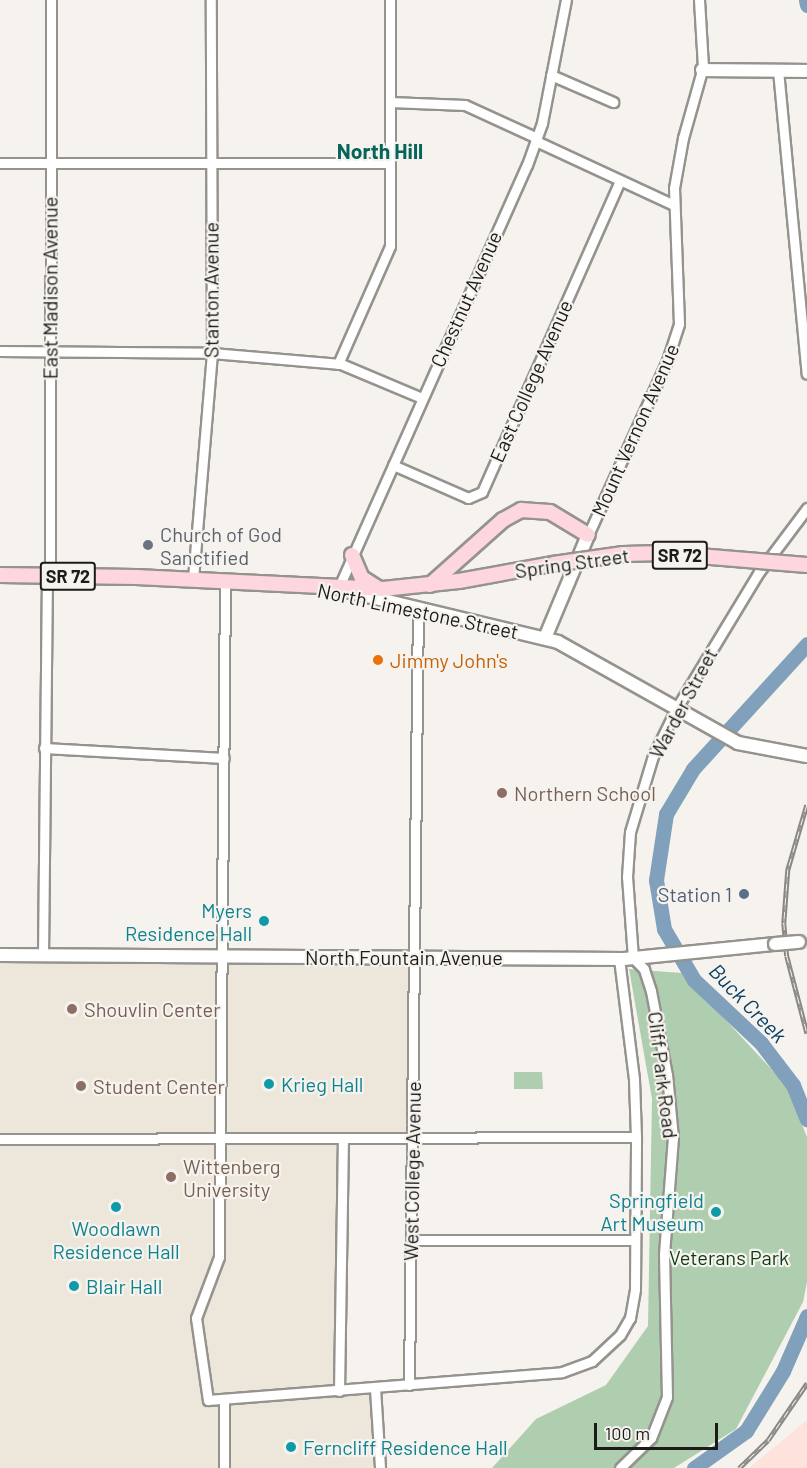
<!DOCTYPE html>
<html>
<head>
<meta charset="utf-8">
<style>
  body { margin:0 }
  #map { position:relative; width:807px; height:1468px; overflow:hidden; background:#f6f3ee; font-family:Barlow,sans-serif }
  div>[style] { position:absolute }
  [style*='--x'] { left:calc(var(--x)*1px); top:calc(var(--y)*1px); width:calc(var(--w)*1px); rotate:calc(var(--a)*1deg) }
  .built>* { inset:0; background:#ede7db }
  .medical>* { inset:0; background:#fde3dc }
  .green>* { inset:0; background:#afcdaf }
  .river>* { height:15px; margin:-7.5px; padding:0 7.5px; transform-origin:7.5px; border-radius:7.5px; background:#80a0bb }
  .roads { filter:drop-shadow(2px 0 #95938e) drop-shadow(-2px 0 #95938e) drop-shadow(0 2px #95938e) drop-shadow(0 -2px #95938e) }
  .street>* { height:9px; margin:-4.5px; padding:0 4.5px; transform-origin:4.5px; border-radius:4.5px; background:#fff }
  .secondary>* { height:12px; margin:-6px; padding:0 6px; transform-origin:6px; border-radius:6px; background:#fff }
  .primary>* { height:14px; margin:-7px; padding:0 7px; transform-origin:7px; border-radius:7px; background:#fdd7dd }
  .rail>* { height:4.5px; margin-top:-2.25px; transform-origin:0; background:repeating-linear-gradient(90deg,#f6f3ee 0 7px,#8a8884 0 14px); box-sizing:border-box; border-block:2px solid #8a8884 }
  .bridges { filter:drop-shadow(2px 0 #95938e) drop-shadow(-2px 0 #95938e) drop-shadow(0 2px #95938e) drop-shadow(0 -2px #95938e) }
  .secondary-bridge>* { height:12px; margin:-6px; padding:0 6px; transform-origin:6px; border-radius:6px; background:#fff }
  .primary-bridge>* { height:14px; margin:-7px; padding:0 7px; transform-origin:7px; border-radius:7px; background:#fdd7dd }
  .dots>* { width:16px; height:16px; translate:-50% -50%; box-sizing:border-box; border:3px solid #f6f3ee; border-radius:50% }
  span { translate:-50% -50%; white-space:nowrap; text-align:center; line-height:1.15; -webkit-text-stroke:4.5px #f6f3ee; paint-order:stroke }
  .shield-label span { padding:2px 4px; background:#f6f3ee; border:2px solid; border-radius:4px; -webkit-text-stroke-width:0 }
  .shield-label { font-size:18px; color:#1c1b19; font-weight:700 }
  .street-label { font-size:20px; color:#1c1b19 }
  .worship-label { font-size:20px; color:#5b616d }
  .left { translate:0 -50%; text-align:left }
  .food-label { font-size:20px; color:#c56008 }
  .education-label { font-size:20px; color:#785e54 }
  .service-label { font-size:20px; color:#4e5e75 }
  .right { translate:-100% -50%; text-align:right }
  .culture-label { font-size:20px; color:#0d838f }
  .park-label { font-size:20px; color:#0c3b13 }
  .neighbourhood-label { font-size:21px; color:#05655b; font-weight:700 }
  .water-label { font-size:21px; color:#063f64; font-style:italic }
  .scale { position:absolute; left:594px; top:1423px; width:124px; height:27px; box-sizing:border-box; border:3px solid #1c1b19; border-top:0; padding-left:8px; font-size:18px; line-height:21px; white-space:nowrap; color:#1c1b19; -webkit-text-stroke:4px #f6f3ee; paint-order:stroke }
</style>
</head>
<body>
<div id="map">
  <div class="built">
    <i style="clip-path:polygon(0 955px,414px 957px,412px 1140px,344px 1141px,339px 1390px,375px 1388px,380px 1468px,0 1468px)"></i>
  </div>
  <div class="medical">
    <i style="clip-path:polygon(807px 1420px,807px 1468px,749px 1468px)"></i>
  </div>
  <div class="green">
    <i style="clip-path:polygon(629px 969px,682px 973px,787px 1086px,807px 1137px,807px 1282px,803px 1302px,736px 1429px,674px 1468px,492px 1468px,536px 1419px,606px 1385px,648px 1326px,652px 1099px)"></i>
    <i style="clip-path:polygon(514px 1072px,542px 1072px,543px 1089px,514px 1089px)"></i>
  </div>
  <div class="river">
    <i style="--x:806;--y:0;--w:5;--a:79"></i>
    <i style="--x:807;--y:644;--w:169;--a:132.4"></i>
    <i style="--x:693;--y:769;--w:52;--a:121"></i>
    <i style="--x:666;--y:814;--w:67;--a:98.6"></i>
    <i style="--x:656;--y:880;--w:50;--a:80.7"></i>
    <i style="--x:664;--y:929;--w:59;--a:59.5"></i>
    <i style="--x:694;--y:980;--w:92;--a:43.2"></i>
    <i style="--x:761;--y:1043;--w:53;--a:52.7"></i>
    <i style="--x:793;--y:1085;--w:37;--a:68"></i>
    <i style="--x:694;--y:1468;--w:64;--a:-35.4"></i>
    <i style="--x:746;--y:1431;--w:70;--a:-58.3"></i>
    <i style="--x:783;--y:1371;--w:60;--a:-66.4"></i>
  </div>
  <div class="roads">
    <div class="street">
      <i style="--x:778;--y:70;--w:305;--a:84.6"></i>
      <i style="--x:551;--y:75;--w:68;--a:23.5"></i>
      <i style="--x:390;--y:102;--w:75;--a:2.3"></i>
      <i style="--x:465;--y:105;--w:79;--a:24.6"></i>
      <i style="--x:536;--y:141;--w:152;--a:24.9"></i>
      <i style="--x:0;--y:163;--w:390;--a:0"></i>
      <i style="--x:0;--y:351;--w:212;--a:0.5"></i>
      <i style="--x:212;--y:353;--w:129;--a:4.9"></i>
      <i style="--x:341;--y:364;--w:88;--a:22.8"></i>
      <i style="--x:338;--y:364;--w:129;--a:-66.2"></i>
      <i style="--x:390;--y:246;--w:246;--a:-90"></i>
      <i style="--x:393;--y:465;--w:82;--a:23.7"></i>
      <i style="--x:468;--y:498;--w:15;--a:-23"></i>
      <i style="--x:482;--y:492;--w:341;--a:-66.1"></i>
      <i style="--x:588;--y:535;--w:191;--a:-65.6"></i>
      <i style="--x:667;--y:361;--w:39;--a:-72"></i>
      <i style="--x:679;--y:324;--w:136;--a:-92.1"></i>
      <i style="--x:674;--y:188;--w:51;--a:-79.8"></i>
      <i style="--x:683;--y:138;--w:74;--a:-74.3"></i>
      <i style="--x:703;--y:67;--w:67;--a:-93.4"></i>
      <i style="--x:50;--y:576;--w:576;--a:-89.9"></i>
      <i style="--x:193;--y:579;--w:227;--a:-85.2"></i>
      <i style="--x:212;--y:353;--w:353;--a:-90.2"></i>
      <i style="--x:225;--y:581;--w:676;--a:90.51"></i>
      <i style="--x:219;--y:1257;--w:65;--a:110.7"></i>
      <i style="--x:196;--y:1318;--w:83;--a:81.7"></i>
      <i style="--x:208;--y:1400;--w:355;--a:-4.5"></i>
      <i style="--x:562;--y:1372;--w:32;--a:-20"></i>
      <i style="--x:592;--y:1361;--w:38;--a:-43"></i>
      <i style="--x:620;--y:1335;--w:20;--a:-60"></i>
      <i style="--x:630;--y:1318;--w:29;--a:-80"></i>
      <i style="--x:635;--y:1289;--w:152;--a:-89.6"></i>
      <i style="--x:636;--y:1137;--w:58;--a:-92"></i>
      <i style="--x:634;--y:1079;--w:121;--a:-97.1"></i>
      <i style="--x:338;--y:589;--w:464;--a:-66"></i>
      <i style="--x:527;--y:165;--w:45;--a:-70.3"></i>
      <i style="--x:542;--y:123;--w:125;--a:-79"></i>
      <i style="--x:44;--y:748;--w:180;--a:3.2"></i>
      <i style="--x:43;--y:956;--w:380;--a:-89.4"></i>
      <i style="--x:0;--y:1139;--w:636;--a:-0.18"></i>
      <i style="--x:411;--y:1240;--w:224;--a:0"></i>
      <i style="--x:409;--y:1385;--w:776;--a:-89.34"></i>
      <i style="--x:375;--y:1388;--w:80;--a:86.4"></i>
      <i style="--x:339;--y:1391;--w:250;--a:-89.1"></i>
      <i style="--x:224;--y:1399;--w:69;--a:90"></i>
      <i style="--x:620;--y:1468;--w:43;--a:-44.1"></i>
      <i style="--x:651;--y:1438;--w:44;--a:-68.7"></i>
      <i style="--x:667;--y:1397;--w:143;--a:-91.2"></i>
      <i style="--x:664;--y:1254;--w:116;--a:-85.6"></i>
      <i style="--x:673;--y:1138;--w:63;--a:-95.4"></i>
      <i style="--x:667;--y:1075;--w:86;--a:-100.8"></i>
      <i style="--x:651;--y:991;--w:23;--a:-108"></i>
      <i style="--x:644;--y:969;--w:16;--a:-135"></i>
      <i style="--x:633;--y:958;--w:81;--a:-94.2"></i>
      <i style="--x:627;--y:877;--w:45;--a:-86.2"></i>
      <i style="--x:630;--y:832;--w:79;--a:-73.2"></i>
      <i style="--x:653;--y:756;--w:52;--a:-63.9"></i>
      <i style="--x:676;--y:709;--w:160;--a:-58.8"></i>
      <i style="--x:759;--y:572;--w:80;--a:-53.1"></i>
    </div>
    <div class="secondary">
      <i style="--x:702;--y:70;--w:105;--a:0.5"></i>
      <i style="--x:342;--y:590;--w:222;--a:13.5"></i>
      <i style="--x:558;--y:642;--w:206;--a:29.3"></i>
      <i style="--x:738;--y:743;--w:70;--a:10.7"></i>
      <i style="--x:545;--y:638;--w:112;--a:-67.3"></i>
      <i style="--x:0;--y:955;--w:624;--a:0.37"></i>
      <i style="--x:624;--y:959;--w:152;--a:-5.7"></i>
    </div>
    <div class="primary">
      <i style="--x:352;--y:555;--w:25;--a:67"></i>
      <i style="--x:362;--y:578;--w:19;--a:32"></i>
      <i style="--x:0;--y:575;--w:136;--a:0.8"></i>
      <i style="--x:136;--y:577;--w:247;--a:2.8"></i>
      <i style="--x:383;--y:589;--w:76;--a:-6"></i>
      <i style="--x:459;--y:581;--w:96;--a:-10.3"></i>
      <i style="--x:430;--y:585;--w:98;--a:-41.7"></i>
      <i style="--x:503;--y:520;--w:21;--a:-29"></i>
      <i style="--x:521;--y:510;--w:29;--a:4"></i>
      <i style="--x:550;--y:512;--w:44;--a:31.2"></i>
    </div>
  </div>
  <div class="rail">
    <i style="--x:807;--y:805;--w:68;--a:106.3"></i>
    <i style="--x:788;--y:870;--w:53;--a:94.3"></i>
    <i style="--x:784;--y:923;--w:33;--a:85"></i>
    <i style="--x:787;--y:956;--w:80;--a:75.4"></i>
    <i style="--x:739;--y:1468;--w:40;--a:-44"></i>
    <i style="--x:768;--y:1440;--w:69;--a:-55.6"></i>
  </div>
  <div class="bridges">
    <div class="secondary-bridge">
      <i style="--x:775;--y:944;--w:24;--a:-5"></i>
    </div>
    <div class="primary-bridge">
      <i style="--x:553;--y:564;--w:71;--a:-8.1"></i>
      <i style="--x:623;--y:554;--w:40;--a:-1.4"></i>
      <i style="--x:663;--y:553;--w:144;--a:4.8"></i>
    </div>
  </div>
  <div class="dots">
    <i style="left:148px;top:545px;background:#6b7280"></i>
    <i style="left:378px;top:660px;background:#e8710a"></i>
    <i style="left:502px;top:793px;background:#8d6e63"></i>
    <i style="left:744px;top:894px;background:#5c6f8a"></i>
    <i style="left:264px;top:921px;background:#0f9aa8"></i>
    <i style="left:72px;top:1009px;background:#8d6e63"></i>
    <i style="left:269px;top:1084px;background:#0f9aa8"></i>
    <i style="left:81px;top:1086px;background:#8d6e63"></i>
    <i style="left:171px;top:1177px;background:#8d6e63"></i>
    <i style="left:116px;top:1207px;background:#0f9aa8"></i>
    <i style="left:716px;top:1212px;background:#0f9aa8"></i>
    <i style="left:74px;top:1286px;background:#0f9aa8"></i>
    <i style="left:291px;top:1447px;background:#0f9aa8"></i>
  </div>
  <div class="shield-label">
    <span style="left:680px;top:555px">SR 72</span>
    <span style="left:68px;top:576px">SR 72</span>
  </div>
  <div class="street-label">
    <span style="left:50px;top:288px;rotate:-90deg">East Madison Avenue</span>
    <span style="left:211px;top:290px;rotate:-90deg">Stanton Avenue</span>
    <span style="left:466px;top:299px;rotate:-66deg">Chestnut Avenue</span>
    <span style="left:531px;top:381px;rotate:-66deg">East College Avenue</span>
    <span style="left:635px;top:430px;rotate:-66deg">Mount Vernon Avenue</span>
    <span style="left:572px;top:563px;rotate:-8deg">Spring Street</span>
    <span style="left:418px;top:611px;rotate:12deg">North Limestone Street</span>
    <span style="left:683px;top:703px;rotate:-62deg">Warder Street</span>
    <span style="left:404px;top:957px">North Fountain Avenue</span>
    <span style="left:663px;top:1075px;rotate:83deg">Cliff Park Road</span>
    <span style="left:412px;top:1171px;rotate:-89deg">West College Avenue</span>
  </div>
  <div class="worship-label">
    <span class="left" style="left:160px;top:546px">Church of God<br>Sanctified</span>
  </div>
  <div class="food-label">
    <span class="left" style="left:390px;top:660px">Jimmy John's</span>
  </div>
  <div class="education-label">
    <span class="left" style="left:514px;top:793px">Northern School</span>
    <span class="left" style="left:84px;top:1009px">Shouvlin Center</span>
    <span class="left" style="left:93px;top:1086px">Student Center</span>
    <span class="left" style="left:183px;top:1178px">Wittenberg<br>University</span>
  </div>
  <div class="service-label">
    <span class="right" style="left:732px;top:894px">Station 1</span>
  </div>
  <div class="culture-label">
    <span class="right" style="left:252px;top:922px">Myers<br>Residence Hall</span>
    <span class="left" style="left:281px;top:1084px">Krieg Hall</span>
    <span class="right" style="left:704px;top:1212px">Springfield<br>Art Museum</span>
    <span style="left:116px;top:1240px">Woodlawn<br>Residence Hall</span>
    <span class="left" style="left:86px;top:1286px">Blair Hall</span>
    <span class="left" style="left:303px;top:1447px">Ferncliff Residence Hall</span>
  </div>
  <div class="park-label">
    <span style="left:729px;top:1257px">Veterans Park</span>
  </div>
  <div class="neighbourhood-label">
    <span style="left:380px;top:151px">North Hill</span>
  </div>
  <div class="water-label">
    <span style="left:748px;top:1003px;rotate:46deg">Buck Creek</span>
  </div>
  <div class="scale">100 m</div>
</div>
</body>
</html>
